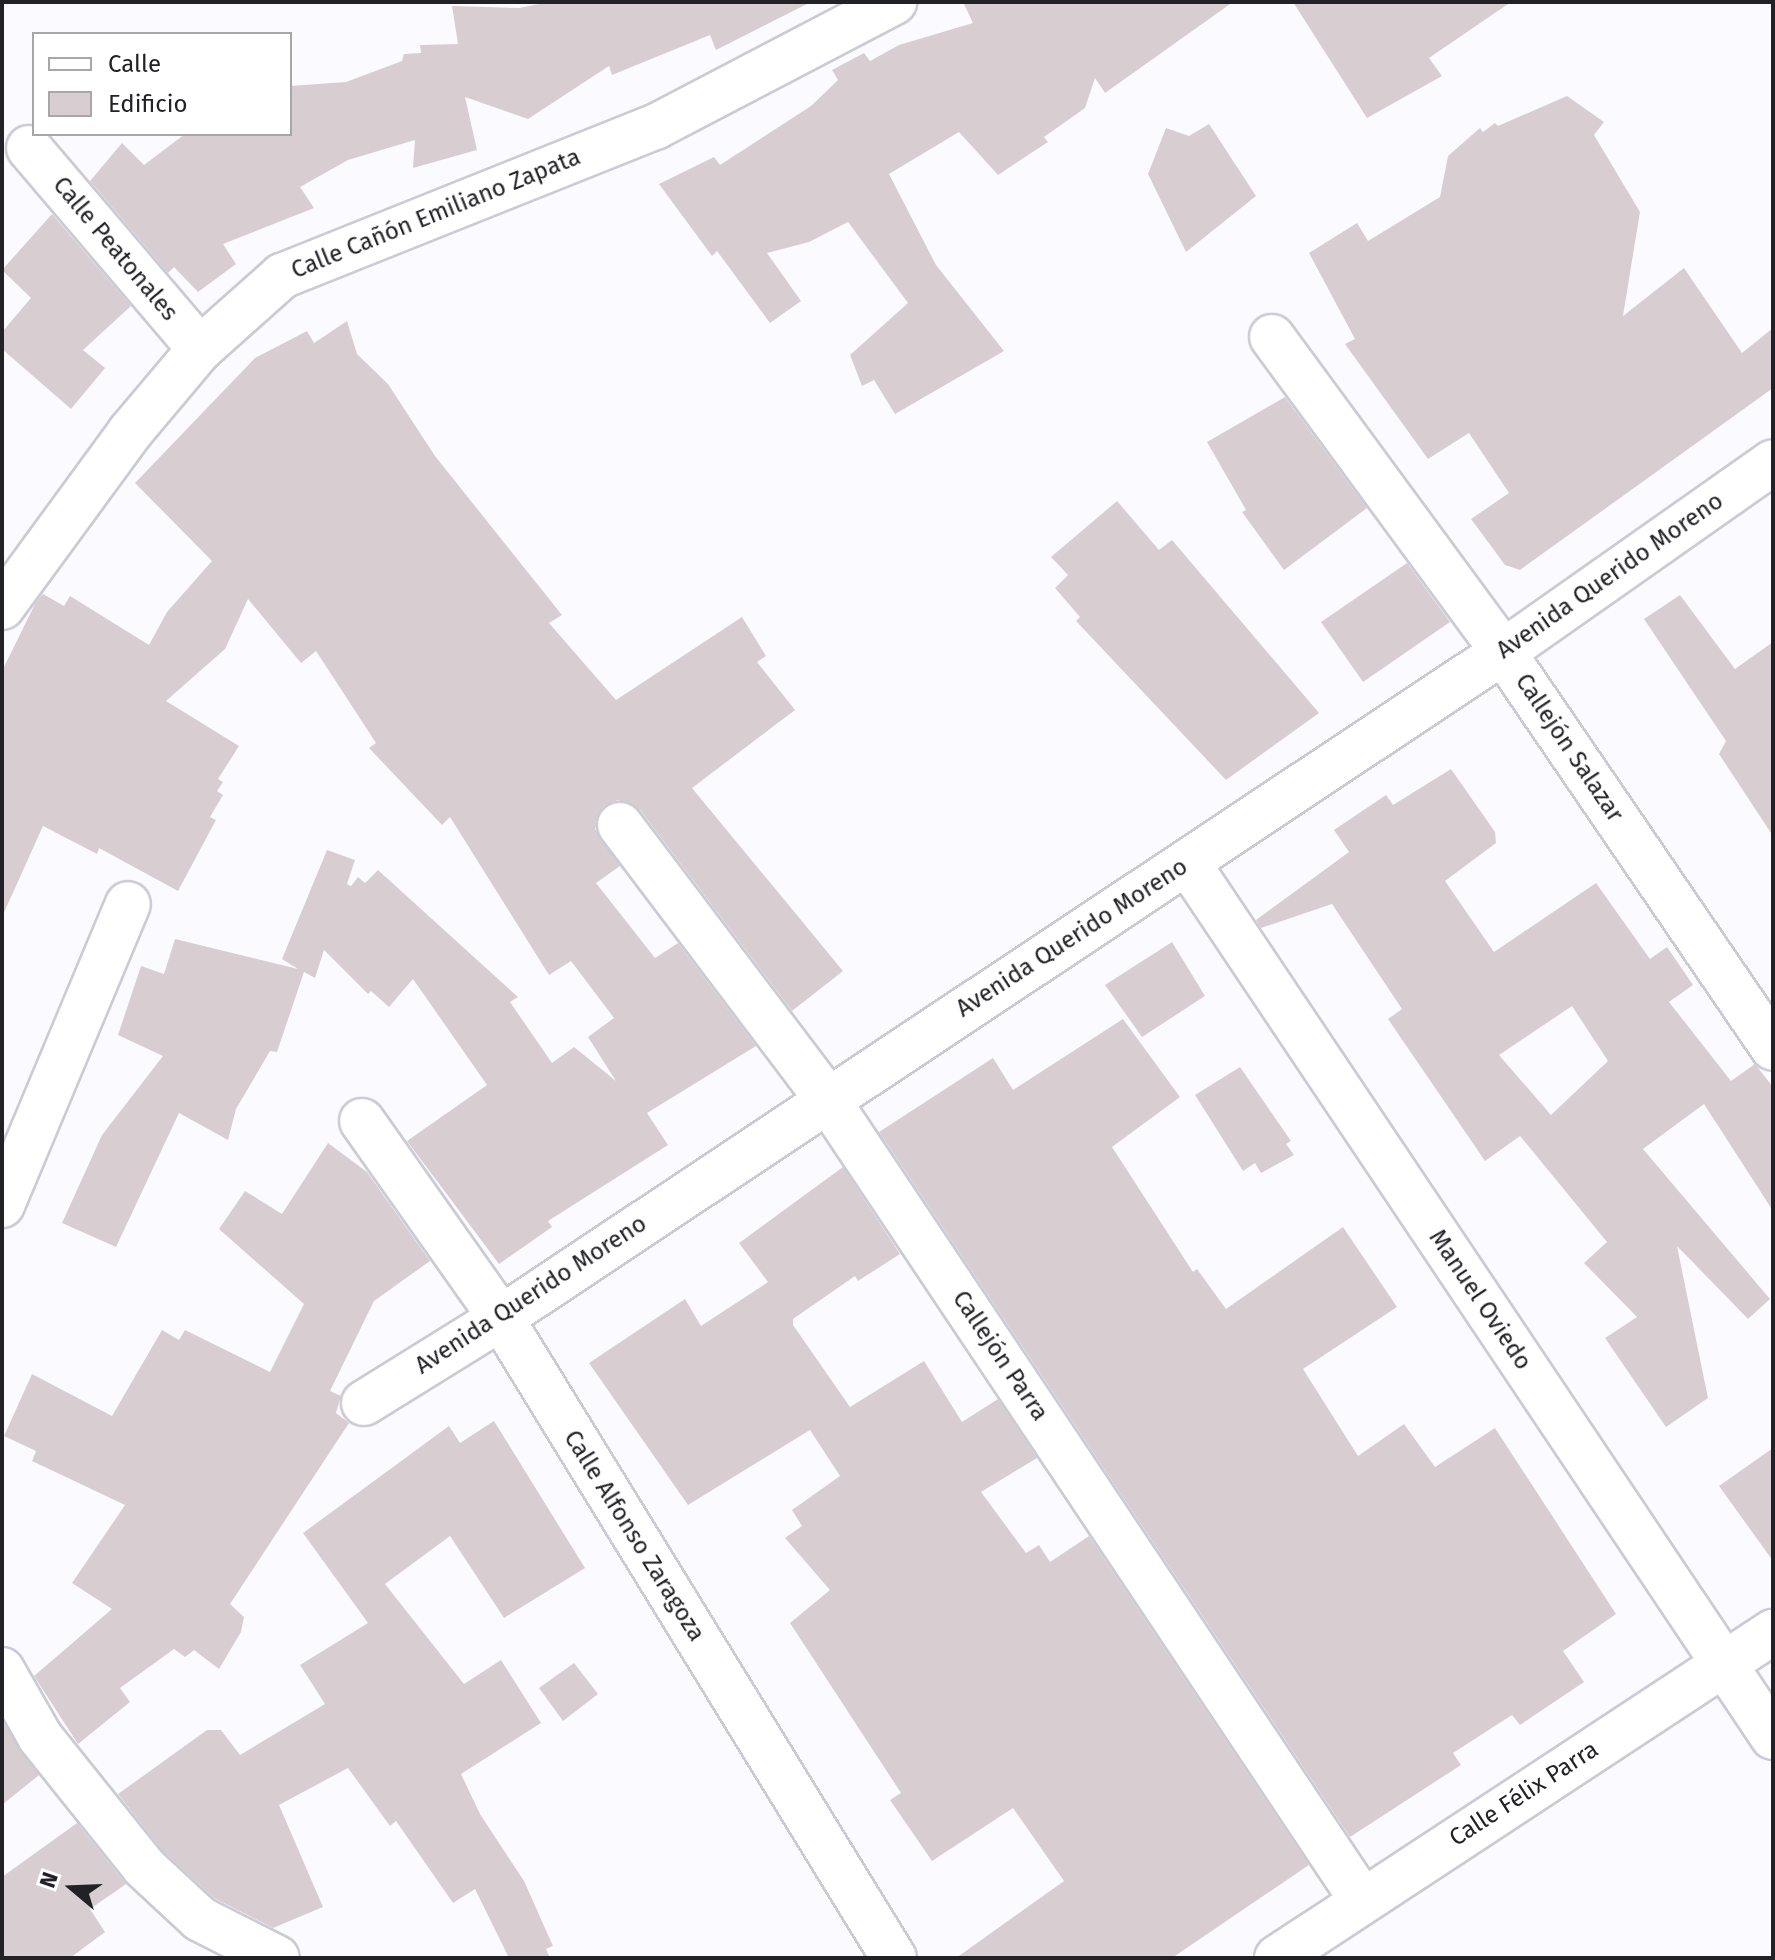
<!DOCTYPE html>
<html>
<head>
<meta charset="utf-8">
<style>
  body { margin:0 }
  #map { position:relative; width:1775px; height:1960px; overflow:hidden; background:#fbfbff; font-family:"Fira Sans",sans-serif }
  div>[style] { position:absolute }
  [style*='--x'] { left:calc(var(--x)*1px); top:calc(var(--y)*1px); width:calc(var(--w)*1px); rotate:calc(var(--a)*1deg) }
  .building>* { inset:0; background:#d8ced1 }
  .roads { filter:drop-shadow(2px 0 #cacbd4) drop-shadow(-2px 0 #cacbd4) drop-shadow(0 2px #cacbd4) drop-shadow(0 -2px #cacbd4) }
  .minor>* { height:44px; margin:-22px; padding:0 22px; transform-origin:22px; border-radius:22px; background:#fff }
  span { translate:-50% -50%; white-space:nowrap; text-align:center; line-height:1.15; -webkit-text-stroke:8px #fff; paint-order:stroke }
  .street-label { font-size:24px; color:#222226 }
  .frame { position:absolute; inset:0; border:4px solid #222226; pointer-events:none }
  .legend { position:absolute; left:32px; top:32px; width:260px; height:104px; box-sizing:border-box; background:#fff; border:2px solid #a7a7a8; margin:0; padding:10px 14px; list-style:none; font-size:24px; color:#222226 }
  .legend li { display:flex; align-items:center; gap:16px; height:40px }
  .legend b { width:40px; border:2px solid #a7a7a8 }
  .north { position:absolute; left:32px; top:1848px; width:80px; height:80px; -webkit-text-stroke:6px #fff; paint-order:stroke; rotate:289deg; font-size:22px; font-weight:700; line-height:32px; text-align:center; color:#222226 }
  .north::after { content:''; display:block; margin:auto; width:28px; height:36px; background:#222226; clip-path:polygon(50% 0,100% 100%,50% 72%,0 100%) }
</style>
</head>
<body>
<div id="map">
  <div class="building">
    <i style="clip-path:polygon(549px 2px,811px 2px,716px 50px,710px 35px,612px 75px,609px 66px,528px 119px,465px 97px,477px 150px,413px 168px,415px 140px,348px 160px,300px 187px,314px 208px,223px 244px,236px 264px,198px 292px,174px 267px,168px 273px,90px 181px,122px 143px,144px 165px,185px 134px,290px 134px,290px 86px,346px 82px,402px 61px,404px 54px,421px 53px,420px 45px,458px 44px,452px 6px,519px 8px)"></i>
    <i style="clip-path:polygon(963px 2px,1233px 2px,1105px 93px,1095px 78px,1085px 108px,1044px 137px,1048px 142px,998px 175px,959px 132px,889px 174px,936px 265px,1004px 351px,895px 414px,874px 380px,862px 386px,850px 355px,908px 303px,848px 222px,809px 242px,767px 253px,801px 301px,770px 323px,717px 251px,712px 256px,659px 184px,714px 157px,720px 165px,811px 106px,838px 80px,832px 70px,864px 53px,870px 61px,899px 45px,973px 23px)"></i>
    <i style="clip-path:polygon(1293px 2px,1511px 2px,1429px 58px,1442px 76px,1367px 118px)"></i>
    <i style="clip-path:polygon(1567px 96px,1604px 122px,1594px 135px,1640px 212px,1623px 316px,1684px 268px,1742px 353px,1773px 328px,1773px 388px,1520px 570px,1505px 565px,1471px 519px,1509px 493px,1469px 433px,1428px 459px,1345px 344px,1355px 339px,1309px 253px,1357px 223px,1368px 241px,1440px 197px,1448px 156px,1480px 128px,1483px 132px,1495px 123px,1498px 126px)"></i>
    <i style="clip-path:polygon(1209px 124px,1256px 196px,1186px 252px,1148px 174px,1166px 128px,1189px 136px)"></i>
    <i style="clip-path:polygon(52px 214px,131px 306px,83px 350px,105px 368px,71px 409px,2px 349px,2px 332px,31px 298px,2px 270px)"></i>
    <i style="clip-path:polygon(347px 321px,357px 354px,388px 384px,435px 456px,562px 615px,549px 623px,616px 700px,742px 617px,766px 656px,757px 662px,795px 710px,692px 788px,843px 971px,792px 1011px,640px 810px,618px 800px,604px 806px,595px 829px,620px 866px,596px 883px,655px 958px,678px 943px,756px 1046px,647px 1113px,668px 1145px,548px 1221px,552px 1227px,499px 1264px,407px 1141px,487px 1085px,413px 979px,389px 1007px,371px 991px,368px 994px,324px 950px,315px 978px,304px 972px,277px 1052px,270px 1051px,236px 1109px,228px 1140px,179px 1113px,116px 1247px,62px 1223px,102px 1135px,163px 1056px,118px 1035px,141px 966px,164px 974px,175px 939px,298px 969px,282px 959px,327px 850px,355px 860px,347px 884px,351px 886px,358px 877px,365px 883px,378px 870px,518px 997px,510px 1002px,552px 1063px,574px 1047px,616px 1081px,588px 1037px,614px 1018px,571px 961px,549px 975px,450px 817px,442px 825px,369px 748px,376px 743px,316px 651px,301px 663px,248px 599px,225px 649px,166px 701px,239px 746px,218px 779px,223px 782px,217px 791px,223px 795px,210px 817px,216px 820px,178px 891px,99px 848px,97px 854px,43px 826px,2px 917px,2px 671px,36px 602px,43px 594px,64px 606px,70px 596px,149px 645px,167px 612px,212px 561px,135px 483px,255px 358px,307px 331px,314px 343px)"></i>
    <i style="clip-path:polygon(1285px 397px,1367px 508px,1284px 570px,1242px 512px,1246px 510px,1207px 442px)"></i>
    <i style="clip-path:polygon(1117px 501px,1159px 550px,1172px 540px,1319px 713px,1226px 780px,1076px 621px,1080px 617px,1055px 588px,1068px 575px,1051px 557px)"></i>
    <i style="clip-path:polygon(1407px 563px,1450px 622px,1363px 682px,1321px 622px)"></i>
    <i style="clip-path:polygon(1680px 595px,1735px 669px,1773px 642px,1773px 836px,1719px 754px,1726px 741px,1644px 619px)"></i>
    <i style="clip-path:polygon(evenodd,1451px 769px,1495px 832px,1496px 843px,1445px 881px,1494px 952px,1596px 883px,1650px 959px,1667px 947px,1693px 985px,1669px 1002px,1731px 1081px,1755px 1064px,1773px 1087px,1773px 1211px,1704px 1104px,1643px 1149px,1770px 1299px,1748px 1319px,1677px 1246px,1708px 1398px,1666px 1427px,1605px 1338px,1637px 1317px,1584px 1263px,1607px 1242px,1520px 1136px,1485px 1161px,1388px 1019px,1402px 1009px,1332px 904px,1261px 928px,1256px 920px,1349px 852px,1334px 830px,1386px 795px,1393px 805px,1451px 769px,1572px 1006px,1608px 1061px,1551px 1115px,1499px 1055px,1572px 1006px)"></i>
    <i style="clip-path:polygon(1172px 942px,1205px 996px,1142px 1037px,1105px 985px)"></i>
    <i style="clip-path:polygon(1123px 1019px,1180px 1097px,1112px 1147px,1193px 1272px,1197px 1269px,1226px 1309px,1343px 1227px,1397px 1307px,1303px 1369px,1358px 1456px,1404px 1424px,1435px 1467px,1495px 1428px,1616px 1614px,1563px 1651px,1584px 1682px,1520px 1725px,1512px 1715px,1453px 1753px,1461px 1765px,1350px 1837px,879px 1132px,993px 1058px,1013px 1090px)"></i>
    <i style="clip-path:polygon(1240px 1067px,1291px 1141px,1286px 1144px,1294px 1155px,1261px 1173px,1255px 1163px,1243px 1171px,1195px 1095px)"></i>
    <i style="clip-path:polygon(328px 1143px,367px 1172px,430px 1261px,374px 1301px,330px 1391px,341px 1396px,336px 1413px,349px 1423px,230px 1604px,244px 1617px,241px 1632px,219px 1669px,194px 1650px,185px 1657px,174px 1649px,120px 1688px,130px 1702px,78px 1744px,34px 1676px,112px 1609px,72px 1583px,125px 1505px,32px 1461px,36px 1451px,4px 1436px,32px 1374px,112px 1416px,162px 1330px,179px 1340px,185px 1330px,270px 1372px,304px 1304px,219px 1229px,245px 1191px,282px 1214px)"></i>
    <i style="clip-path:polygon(843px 1167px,900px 1254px,858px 1281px,855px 1276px,793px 1319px,793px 1325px,850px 1407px,924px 1361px,962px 1422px,998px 1399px,1037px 1458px,981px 1492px,1026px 1553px,1039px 1545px,1050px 1562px,1089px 1536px,1309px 1865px,1172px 1958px,956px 1958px,1064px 1881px,1013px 1808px,932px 1861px,890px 1800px,901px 1793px,790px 1623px,830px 1590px,785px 1538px,802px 1526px,792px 1510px,840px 1476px,810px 1430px,688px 1505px,589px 1363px,685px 1299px,701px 1326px,768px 1282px,739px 1243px)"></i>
    <i style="clip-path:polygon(494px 1421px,585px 1568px,504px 1618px,450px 1536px,385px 1584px,464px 1684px,501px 1660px,541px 1723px,461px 1774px,480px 1814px,524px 1881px,553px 1946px,546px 1949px,550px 1958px,509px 1958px,475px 1889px,453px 1903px,396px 1821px,390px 1826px,348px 1768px,279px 1805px,323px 1907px,273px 1928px,214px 1898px,162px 1850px,118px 1794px,207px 1730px,221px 1730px,240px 1755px,325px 1704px,300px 1665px,368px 1623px,303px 1533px,449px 1426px,460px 1443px)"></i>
    <i style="clip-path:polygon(1773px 1448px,1773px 1561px,1719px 1486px)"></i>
    <i style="clip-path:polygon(574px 1663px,598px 1694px,563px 1721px,539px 1688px)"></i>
    <i style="clip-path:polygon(2px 1721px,39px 1775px,2px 1805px)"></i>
    <i style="clip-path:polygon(77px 1823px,126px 1884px,90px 1909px,105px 1932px,70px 1958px,2px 1958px,2px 1877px)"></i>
  </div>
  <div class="roads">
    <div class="minor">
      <i style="--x:29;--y:148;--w:264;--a:49.6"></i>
      <i style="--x:1272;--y:337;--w:391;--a:53.7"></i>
      <i style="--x:1503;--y:652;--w:479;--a:55.7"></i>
      <i style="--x:2;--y:607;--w:217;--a:-53.8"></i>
      <i style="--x:130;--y:432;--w:109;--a:-49.9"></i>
      <i style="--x:200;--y:349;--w:110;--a:-41.7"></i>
      <i style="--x:282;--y:276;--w:402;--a:-21.8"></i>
      <i style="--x:655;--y:127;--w:270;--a:-27.6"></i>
      <i style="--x:620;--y:825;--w:343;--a:52.9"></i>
      <i style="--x:827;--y:1099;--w:963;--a:56.26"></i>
      <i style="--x:1187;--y:862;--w:1053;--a:56.19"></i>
      <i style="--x:362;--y:1121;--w:241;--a:54.8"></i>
      <i style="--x:501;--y:1318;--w:751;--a:58.45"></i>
      <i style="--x:2;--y:1205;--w:326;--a:-67.3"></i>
      <i style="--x:364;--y:1403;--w:161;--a:-31.8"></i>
      <i style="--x:501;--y:1318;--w:1203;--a:-33.61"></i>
      <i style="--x:1503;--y:652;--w:330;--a:-35.1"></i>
      <i style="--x:2;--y:1670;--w:77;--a:60.4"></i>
      <i style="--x:40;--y:1737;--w:166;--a:51.3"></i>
      <i style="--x:144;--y:1867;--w:76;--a:42.9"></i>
      <i style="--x:200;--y:1919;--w:86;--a:26.9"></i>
      <i style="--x:1277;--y:1958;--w:594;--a:-33.32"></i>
    </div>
  </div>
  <div class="street-label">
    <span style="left:436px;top:214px;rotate:-22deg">Calle Cañón Emiliano Zapata</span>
    <span style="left:115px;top:249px;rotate:50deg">Calle Peatonales</span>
    <span style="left:1610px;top:576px;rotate:-35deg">Avenida Querido Moreno</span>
    <span style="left:1569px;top:748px;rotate:56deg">Callejón Salazar</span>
    <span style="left:1072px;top:938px;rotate:-33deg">Avenida Querido Moreno</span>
    <span style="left:531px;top:1295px;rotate:-33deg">Avenida Querido Moreno</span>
    <span style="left:1480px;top:1300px;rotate:56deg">Manuel Oviedo</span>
    <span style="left:1000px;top:1356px;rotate:56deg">Callejón Parra</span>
    <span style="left:634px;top:1536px;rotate:58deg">Calle Alfonso Zaragoza</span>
    <span style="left:1524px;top:1794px;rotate:-33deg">Calle Félix Parra</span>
  </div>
  <div class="frame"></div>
  <ul class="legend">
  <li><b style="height:10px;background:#fff"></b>Calle</li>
  <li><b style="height:22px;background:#d8ced1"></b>Edificio</li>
  </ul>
  <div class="north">N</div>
</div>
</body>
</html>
